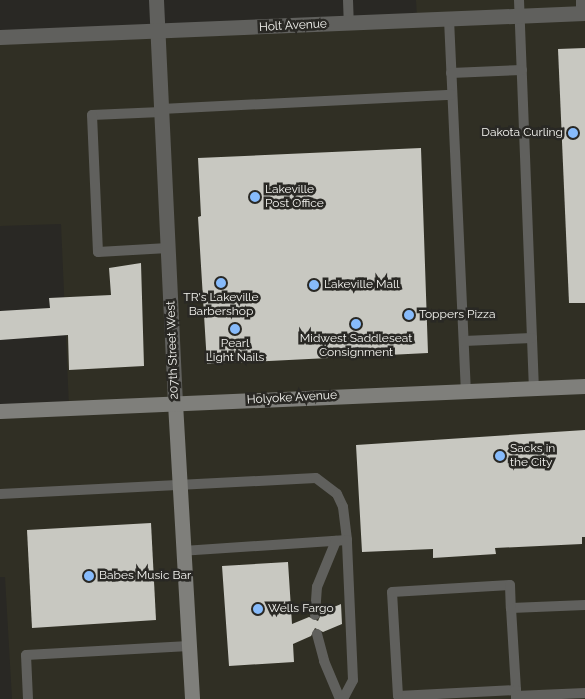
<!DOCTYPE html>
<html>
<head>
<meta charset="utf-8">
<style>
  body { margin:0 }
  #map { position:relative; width:585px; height:699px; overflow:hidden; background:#292824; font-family:Raleway,sans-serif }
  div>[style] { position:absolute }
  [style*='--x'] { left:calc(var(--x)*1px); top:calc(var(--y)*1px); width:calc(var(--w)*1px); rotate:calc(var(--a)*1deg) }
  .built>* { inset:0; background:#302f24 }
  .building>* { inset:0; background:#c8c8c1 }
  .lane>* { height:10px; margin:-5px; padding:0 5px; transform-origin:5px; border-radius:5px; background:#60605d }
  .street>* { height:15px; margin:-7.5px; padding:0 7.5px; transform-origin:7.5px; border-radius:7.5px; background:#60605d }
  .secondary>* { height:15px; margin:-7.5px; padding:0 7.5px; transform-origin:7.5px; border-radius:7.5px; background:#7f7f7b }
  .dots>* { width:14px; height:14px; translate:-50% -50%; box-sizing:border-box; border:2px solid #292824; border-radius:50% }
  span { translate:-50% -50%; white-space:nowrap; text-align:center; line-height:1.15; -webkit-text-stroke:5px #292824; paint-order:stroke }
  .street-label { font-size:12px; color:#f5f5f1 }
  .poi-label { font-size:12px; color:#f5f5f1 }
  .right { translate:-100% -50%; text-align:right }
  .left { translate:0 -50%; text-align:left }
</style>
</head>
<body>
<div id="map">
  <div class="built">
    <i style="clip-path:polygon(416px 0,585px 0,585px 699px,12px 699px,5px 577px,0 577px,0 411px,69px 407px,61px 224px,0 226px,0 38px,417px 19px)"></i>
  </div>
  <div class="building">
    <i style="clip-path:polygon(585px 48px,585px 303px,569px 303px,558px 49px)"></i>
    <i style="clip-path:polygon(421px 148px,428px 353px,207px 364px,198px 217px,201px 216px,198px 158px)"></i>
    <i style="clip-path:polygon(141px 263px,144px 366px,69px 370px,68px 335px,0 340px,0 311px,50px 308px,49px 298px,111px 295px,109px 268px)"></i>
    <i style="clip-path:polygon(585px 430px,585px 537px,582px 537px,582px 544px,495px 548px,496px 554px,433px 558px,433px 549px,362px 552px,356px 445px)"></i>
    <i style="clip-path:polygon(151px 523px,156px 620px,32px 628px,27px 530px)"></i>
    <i style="clip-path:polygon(288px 562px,292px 624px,309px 617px,318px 621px,322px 612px,341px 604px,342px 624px,323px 632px,315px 628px,311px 636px,293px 644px,294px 662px,229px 666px,222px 566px)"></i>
  </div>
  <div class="lane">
    <i style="--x:348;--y:0;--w:23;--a:88"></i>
    <i style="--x:519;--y:0;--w:388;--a:87.8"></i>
    <i style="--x:581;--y:0;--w:13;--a:90"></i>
    <i style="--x:449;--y:19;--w:372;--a:87.4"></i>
    <i style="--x:451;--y:73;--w:71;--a:-2.4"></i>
    <i style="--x:161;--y:109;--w:291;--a:-2.8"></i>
    <i style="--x:161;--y:112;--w:69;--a:177.5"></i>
    <i style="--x:92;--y:115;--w:137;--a:87.5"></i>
    <i style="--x:98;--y:252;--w:70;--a:-3.3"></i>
    <i style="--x:464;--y:341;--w:68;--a:-2.5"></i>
    <i style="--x:0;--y:494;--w:316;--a:-2.9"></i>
    <i style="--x:316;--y:478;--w:26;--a:37"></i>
    <i style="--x:337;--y:494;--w:14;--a:65"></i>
    <i style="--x:343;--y:507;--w:33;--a:83"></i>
    <i style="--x:347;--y:540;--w:164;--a:176.2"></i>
    <i style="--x:511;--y:608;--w:74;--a:-2.3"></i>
    <i style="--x:315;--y:615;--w:28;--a:-86"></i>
    <i style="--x:317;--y:587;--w:50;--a:-67.6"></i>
    <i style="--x:317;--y:634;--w:28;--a:75"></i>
    <i style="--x:324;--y:661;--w:41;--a:67.2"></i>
    <i style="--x:516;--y:690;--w:118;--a:177.1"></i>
    <i style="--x:398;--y:696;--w:104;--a:-93.3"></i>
    <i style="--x:392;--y:592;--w:118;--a:-3.4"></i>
    <i style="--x:510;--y:585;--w:23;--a:88"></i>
    <i style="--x:511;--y:608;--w:82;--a:86.5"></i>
    <i style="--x:516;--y:690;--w:9;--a:90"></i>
    <i style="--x:516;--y:696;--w:69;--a:-2.5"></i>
    <i style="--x:28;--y:699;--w:44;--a:-92.6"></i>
    <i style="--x:26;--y:655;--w:163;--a:-3.2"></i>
    <i style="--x:343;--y:699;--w:21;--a:-62"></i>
    <i style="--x:353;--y:680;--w:140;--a:-92.5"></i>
  </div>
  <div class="street">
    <i style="--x:156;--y:0;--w:403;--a:87.3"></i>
    <i style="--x:0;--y:37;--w:585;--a:-2.35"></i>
  </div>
  <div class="secondary">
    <i style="--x:175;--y:403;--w:296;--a:86.7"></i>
    <i style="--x:0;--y:411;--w:586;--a:-2.45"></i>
  </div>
  <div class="dots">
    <i style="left:573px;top:133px;background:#87bbfb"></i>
    <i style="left:255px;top:197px;background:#87bbfb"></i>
    <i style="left:221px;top:283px;background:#87bbfb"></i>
    <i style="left:314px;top:285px;background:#87bbfb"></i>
    <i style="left:409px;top:315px;background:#87bbfb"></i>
    <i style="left:356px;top:324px;background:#87bbfb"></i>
    <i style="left:235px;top:329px;background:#87bbfb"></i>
    <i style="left:500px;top:456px;background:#87bbfb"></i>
    <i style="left:89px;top:576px;background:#87bbfb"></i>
    <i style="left:258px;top:609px;background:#87bbfb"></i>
  </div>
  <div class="street-label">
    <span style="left:293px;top:26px;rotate:-3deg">Holt Avenue</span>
    <span style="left:173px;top:350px;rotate:-92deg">207th Street West</span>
    <span style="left:292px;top:398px;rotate:-3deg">Holyoke Avenue</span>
  </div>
  <div class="poi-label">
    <span class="right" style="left:563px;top:133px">Dakota Curling</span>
    <span class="left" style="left:265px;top:197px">Lakeville<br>Post Office</span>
    <span class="left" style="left:324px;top:285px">Lakeville Mall</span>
    <span style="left:221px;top:305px">TR's Lakeville<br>Barbershop</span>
    <span class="left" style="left:419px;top:315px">Toppers Pizza</span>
    <span style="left:356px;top:346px">Midwest Saddleseat<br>Consignment</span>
    <span style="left:235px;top:351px">Pearl<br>Light Nails</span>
    <span class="left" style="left:510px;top:456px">Sacks in<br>the City</span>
    <span class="left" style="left:99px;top:576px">Babes Music Bar</span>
    <span class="left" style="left:268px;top:609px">Wells Fargo</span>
  </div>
</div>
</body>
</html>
